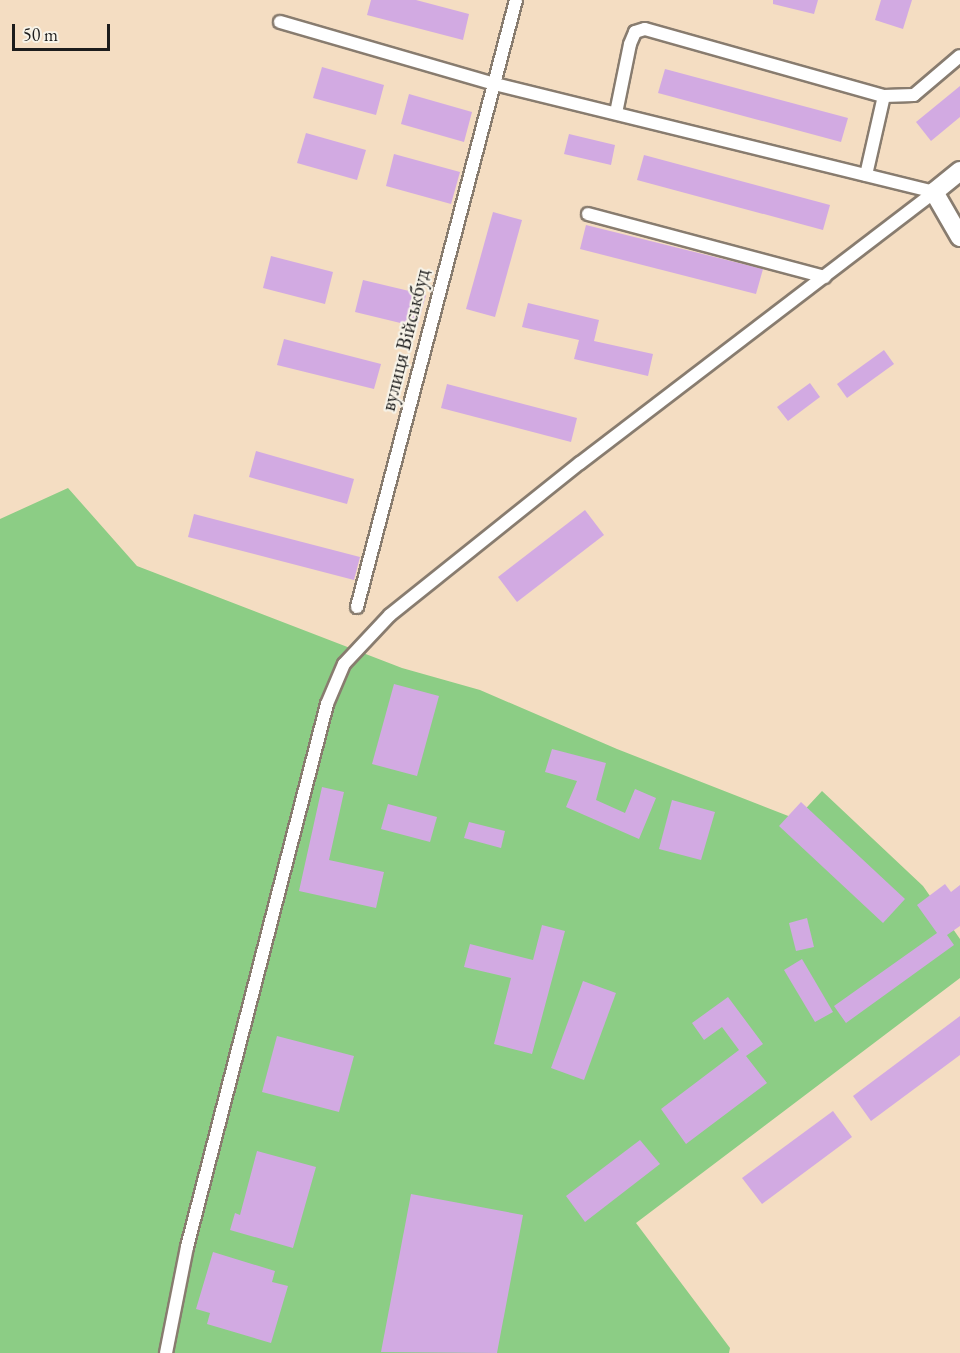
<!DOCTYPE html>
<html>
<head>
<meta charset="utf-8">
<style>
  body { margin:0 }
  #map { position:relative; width:960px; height:1353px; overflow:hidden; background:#f4ddc2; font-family:"EB Garamond",serif }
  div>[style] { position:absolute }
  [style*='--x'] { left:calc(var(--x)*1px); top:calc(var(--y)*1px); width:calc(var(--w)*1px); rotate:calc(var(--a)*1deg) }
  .green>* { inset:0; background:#8ccd85 }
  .building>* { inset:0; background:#d2aae2 }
  .roads { filter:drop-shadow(2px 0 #887c6f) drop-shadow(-2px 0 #887c6f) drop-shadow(0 2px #887c6f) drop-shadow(0 -2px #887c6f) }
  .street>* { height:12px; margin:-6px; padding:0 6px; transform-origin:6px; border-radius:6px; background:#fff }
  .secondary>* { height:18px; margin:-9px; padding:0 9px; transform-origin:9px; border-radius:9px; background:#fff }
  span { translate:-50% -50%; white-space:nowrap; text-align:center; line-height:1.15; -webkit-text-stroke:4.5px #f7f3e8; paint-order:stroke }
  .street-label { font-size:21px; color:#1c1c1c }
  .scale { position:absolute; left:12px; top:24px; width:98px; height:27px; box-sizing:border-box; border:3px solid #1c1c1c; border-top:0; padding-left:8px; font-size:18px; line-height:21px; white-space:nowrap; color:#1c1c1c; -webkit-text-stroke:4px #f7f3e8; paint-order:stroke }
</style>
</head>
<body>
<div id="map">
  <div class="green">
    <i style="clip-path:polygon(68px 488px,137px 566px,402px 668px,480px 690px,617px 749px,796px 819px,822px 791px,923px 886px,960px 939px,960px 978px,636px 1223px,730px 1348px,729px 1353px,0 1353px,0 519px)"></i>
  </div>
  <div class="building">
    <i style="clip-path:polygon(371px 0,416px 0,469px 14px,463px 40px,367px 15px)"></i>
    <i style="clip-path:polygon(773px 0,818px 0,814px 14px,773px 4px)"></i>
    <i style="clip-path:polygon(881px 0,912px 0,903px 29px,875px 20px)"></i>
    <i style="clip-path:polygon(322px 67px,384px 85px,376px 115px,313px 98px)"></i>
    <i style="clip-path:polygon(665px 69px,848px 118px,841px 142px,658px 93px)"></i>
    <i style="clip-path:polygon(960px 86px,960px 117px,931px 141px,916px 122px)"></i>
    <i style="clip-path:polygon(409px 94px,472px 112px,464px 142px,401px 124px)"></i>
    <i style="clip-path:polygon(306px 133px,366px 150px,357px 180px,297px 163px)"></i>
    <i style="clip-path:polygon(569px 134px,615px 145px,611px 165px,564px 154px)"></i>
    <i style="clip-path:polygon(394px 154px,460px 172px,451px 204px,386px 186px)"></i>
    <i style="clip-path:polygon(644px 155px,830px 205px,823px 230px,637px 180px)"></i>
    <i style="clip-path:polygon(493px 212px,522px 220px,495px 317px,466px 309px)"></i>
    <i style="clip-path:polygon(586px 225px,763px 269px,756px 294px,580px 249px)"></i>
    <i style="clip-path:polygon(271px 256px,333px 272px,325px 304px,263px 288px)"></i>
    <i style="clip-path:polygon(363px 280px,426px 295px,417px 327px,355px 312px)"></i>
    <i style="clip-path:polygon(528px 303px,599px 320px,594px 341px,653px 354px,648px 376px,574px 359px,579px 340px,522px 327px)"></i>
    <i style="clip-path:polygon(284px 339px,381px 364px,374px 389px,277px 365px)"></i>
    <i style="clip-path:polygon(884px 350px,894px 364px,847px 398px,837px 384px)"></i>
    <i style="clip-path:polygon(810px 383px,820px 397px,788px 421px,777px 407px)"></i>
    <i style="clip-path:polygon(447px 384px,577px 418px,571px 442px,441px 408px)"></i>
    <i style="clip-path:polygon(256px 451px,354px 479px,347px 504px,249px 477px)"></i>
    <i style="clip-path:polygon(585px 510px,604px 535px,517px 602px,498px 577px)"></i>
    <i style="clip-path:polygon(194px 514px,360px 557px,354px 580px,188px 537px)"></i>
    <i style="clip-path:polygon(394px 684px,439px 696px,417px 776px,372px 764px)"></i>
    <i style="clip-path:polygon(552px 749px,606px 763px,596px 800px,625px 813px,635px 789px,656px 798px,639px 839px,566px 807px,577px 781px,545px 772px)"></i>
    <i style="clip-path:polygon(322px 787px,344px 792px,329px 860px,384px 872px,376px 908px,299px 891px)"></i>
    <i style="clip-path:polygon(672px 800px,715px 812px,701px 860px,659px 849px)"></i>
    <i style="clip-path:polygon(801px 802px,905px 899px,883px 923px,779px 826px)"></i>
    <i style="clip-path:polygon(388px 804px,437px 817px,430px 842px,381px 829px)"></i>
    <i style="clip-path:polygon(469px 822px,505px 831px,501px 848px,464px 838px)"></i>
    <i style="clip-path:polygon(945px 884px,951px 892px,960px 885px,960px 926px,947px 935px,954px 945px,846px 1023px,834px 1006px,937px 933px,917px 905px)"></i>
    <i style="clip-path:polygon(807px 918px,814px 947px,796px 951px,789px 923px)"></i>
    <i style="clip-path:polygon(542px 925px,565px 931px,532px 1054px,494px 1044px,511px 978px,464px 967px,470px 944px,533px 960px)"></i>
    <i style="clip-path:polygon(802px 959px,833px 1012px,815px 1022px,784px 970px)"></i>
    <i style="clip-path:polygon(583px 981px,616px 993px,584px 1080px,551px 1068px)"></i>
    <i style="clip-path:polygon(728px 997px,763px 1044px,746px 1056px,767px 1083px,686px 1144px,661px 1109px,739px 1050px,722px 1027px,704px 1040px,692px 1023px)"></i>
    <i style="clip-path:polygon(960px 1016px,960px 1055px,871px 1121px,853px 1096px)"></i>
    <i style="clip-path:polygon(277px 1036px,354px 1056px,339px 1112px,262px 1092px)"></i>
    <i style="clip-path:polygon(833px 1111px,852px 1137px,762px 1204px,742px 1178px)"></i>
    <i style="clip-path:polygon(640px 1140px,660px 1164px,585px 1222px,566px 1196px)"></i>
    <i style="clip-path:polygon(257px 1151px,316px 1167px,293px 1248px,230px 1230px,235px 1213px,240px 1215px)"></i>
    <i style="clip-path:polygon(411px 1194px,523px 1215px,497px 1353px,381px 1352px)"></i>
    <i style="clip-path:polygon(213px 1252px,275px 1271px,272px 1282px,288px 1286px,271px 1343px,207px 1324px,210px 1313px,196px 1309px)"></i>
  </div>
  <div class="roads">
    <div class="street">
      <i style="--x:280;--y:22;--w:220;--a:16.1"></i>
      <i style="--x:491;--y:83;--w:456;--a:13.8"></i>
      <i style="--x:616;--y:113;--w:70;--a:-78.5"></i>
      <i style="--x:630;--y:44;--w:13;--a:-67"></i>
      <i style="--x:635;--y:32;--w:10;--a:-17"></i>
      <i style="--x:645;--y:29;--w:248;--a:15.7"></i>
      <i style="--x:866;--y:175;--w:81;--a:-77.2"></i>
      <i style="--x:884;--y:96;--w:30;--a:-2"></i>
      <i style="--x:914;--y:95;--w:60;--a:-40.3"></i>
      <i style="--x:588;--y:214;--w:245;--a:14.9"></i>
      <i style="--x:357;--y:607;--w:627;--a:-75.32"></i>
      <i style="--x:166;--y:1353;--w:108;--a:-78.8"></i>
      <i style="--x:187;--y:1247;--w:561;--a:-75.54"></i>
      <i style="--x:327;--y:704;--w:43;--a:-67"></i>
      <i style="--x:344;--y:664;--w:67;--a:-46.8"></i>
      <i style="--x:390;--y:615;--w:243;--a:-38.7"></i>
      <i style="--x:580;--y:463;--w:446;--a:-37.4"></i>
    </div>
    <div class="secondary">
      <i style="--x:960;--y:171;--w:33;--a:141"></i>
      <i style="--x:934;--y:192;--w:52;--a:60"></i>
    </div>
  </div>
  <div class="street-label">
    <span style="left:405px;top:340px;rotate:-76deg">вулиця Військбуд</span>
  </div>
  <div class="scale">50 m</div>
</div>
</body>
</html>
